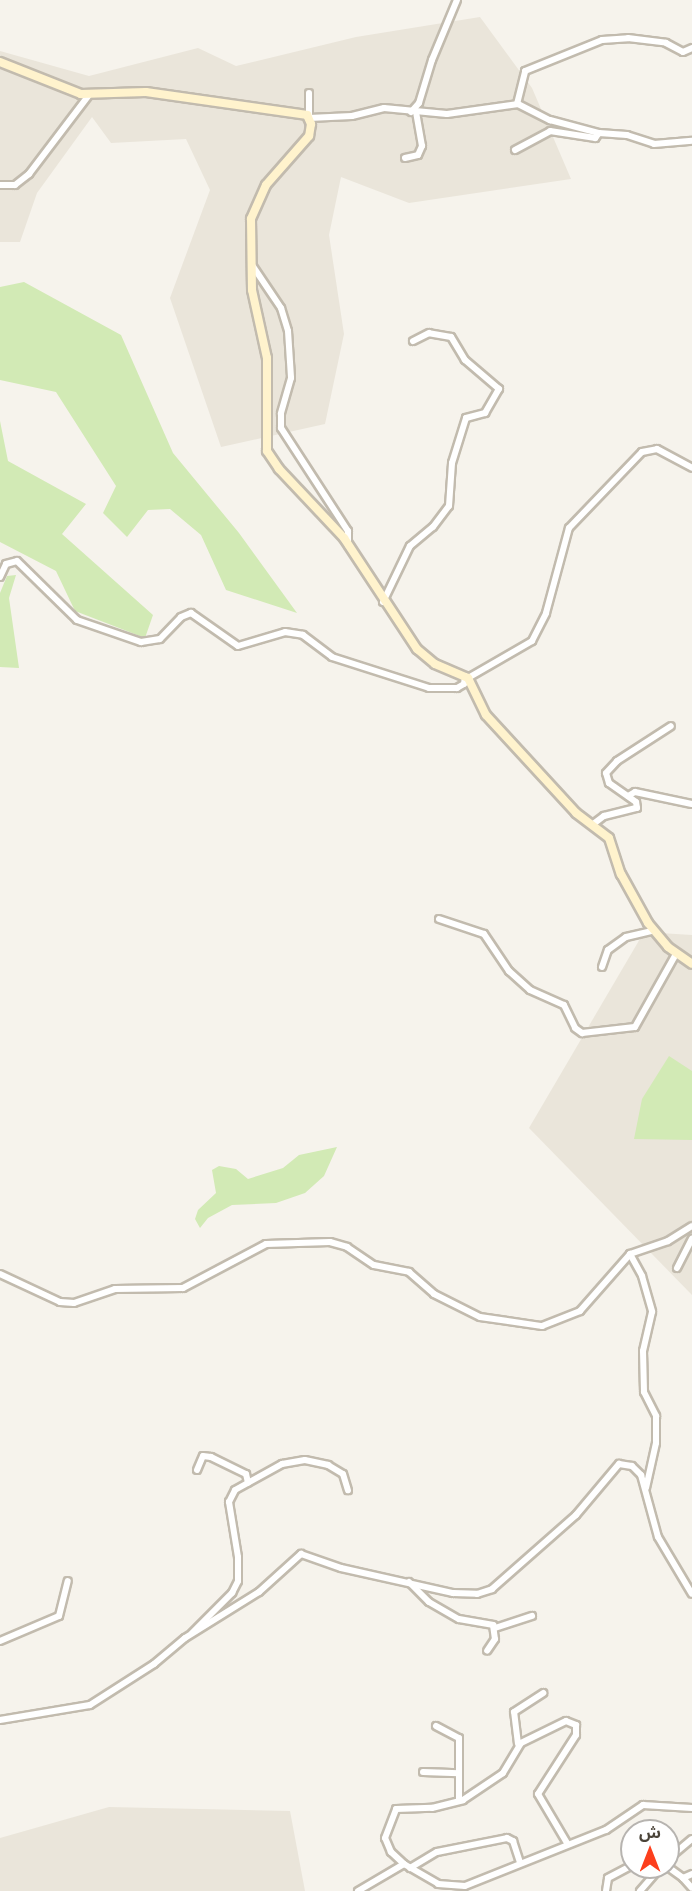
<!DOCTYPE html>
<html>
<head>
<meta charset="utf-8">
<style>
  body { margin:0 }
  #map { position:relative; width:692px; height:1891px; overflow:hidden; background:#f6f3ec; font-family:"Space Grotesk","Noto Sans Arabic",sans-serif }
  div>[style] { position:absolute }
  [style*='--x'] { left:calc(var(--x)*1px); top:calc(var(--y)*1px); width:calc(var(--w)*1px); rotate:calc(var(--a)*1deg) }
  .residential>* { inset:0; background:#eae5da }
  .green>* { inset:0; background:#d2eab5 }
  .roads { filter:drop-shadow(2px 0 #c2bbae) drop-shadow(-2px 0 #c2bbae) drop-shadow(0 2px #c2bbae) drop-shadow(0 -2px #c2bbae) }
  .street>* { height:6px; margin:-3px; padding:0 3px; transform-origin:3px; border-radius:3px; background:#fff }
  .secondary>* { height:8px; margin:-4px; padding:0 4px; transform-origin:4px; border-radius:4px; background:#fff3cd }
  span { translate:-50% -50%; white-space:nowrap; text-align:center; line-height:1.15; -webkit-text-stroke:4.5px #fff; paint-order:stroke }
  .north { position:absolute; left:620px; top:1819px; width:60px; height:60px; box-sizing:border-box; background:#fff; border:2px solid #b7b4b0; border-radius:50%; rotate:0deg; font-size:16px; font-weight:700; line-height:24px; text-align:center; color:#4b4439 }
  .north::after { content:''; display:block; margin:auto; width:21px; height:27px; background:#fc3f1d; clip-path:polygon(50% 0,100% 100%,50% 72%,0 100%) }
</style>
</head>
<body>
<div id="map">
  <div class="residential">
    <i style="clip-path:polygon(480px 17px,532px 88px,571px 179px,409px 203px,341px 177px,329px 235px,344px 334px,325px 424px,221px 447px,170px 298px,210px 190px,186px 139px,111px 143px,92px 117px,37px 193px,20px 242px,0 242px,0 51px,89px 76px,198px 48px,236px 66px,356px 37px)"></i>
    <i style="clip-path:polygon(644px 932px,692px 935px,692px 1295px,529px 1128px)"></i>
    <i style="clip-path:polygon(109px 1807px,290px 1811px,305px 1891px,0 1891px,0 1838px)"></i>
  </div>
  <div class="green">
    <i style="clip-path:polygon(24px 282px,121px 335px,173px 453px,239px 533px,297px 613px,226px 590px,201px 535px,170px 509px,148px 510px,127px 537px,103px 513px,116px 486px,56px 392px,0 380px,0 287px)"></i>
    <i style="clip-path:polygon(0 421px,8px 461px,86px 504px,62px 534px,153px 615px,145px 638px,75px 611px,56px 571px,0 542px)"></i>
    <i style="clip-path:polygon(16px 575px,9px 598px,19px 668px,0 667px,0 593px,7px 576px)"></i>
    <i style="clip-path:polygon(669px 1056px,692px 1071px,692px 1140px,634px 1139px,642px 1099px)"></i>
    <i style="clip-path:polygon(337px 1147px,324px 1176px,305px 1193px,276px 1203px,232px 1205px,208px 1218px,200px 1228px,195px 1219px,198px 1210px,216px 1193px,212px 1170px,219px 1166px,236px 1169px,248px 1179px,283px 1168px,299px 1155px)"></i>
  </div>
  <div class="roads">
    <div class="street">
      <i style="--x:309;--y:93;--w:25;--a:90"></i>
      <i style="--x:309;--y:118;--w:43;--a:-2.7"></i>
      <i style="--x:352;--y:116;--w:33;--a:-14"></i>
      <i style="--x:384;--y:108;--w:63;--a:5.4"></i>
      <i style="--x:447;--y:114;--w:72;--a:-8"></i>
      <i style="--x:518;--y:104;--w:36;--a:27"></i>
      <i style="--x:550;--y:120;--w:51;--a:14.9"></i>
      <i style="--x:599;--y:133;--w:28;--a:4"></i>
      <i style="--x:627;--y:135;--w:28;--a:18"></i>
      <i style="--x:654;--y:144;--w:38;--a:-5"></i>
      <i style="--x:517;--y:104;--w:34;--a:-76"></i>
      <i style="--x:525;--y:71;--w:83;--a:-21.9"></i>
      <i style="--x:602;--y:40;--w:26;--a:-4"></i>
      <i style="--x:628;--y:38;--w:38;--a:7"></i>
      <i style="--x:666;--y:43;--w:19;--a:28"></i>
      <i style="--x:683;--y:52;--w:10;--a:-24"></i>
      <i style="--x:411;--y:112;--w:12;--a:-48"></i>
      <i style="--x:419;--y:103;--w:45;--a:-73.2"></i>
      <i style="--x:432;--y:60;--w:65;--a:-67.4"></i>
      <i style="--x:515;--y:150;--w:40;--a:-28"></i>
      <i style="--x:550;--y:131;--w:46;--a:8.8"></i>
      <i style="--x:595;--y:138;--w:6;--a:-51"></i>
      <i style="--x:405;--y:158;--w:13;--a:-13"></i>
      <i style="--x:418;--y:155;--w:10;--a:-66"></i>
      <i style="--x:422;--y:146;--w:34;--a:-100"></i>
      <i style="--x:0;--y:185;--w:15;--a:0"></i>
      <i style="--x:15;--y:185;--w:18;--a:-38"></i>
      <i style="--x:29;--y:174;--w:99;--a:-52.8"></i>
      <i style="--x:252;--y:265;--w:52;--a:56"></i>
      <i style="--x:281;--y:308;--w:24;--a:73"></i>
      <i style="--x:288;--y:331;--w:47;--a:86.3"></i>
      <i style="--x:291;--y:378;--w:37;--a:106"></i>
      <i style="--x:281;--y:414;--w:14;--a:90"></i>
      <i style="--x:281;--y:428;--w:123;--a:57"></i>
      <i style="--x:348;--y:531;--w:14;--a:90"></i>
      <i style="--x:0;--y:577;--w:14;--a:-65"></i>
      <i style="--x:6;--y:564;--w:11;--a:-15"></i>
      <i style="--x:17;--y:561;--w:84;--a:44.5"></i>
      <i style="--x:77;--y:620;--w:68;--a:19"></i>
      <i style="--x:141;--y:642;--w:19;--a:-9"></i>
      <i style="--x:160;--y:639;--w:30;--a:-46"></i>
      <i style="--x:181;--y:617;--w:11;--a:-22"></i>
      <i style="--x:191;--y:613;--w:57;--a:35.1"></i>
      <i style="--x:238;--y:646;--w:49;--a:-16.6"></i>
      <i style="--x:285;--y:632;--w:18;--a:9"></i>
      <i style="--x:303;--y:635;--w:36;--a:37"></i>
      <i style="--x:332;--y:657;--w:102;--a:17.7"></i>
      <i style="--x:429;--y:688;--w:28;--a:0"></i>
      <i style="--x:457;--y:688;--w:8;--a:-30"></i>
      <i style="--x:464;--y:684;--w:8;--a:-83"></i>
      <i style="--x:383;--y:602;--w:62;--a:-64.3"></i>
      <i style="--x:410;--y:546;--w:30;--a:-40"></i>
      <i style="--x:433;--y:527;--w:26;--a:-53"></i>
      <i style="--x:449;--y:506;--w:43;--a:-86"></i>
      <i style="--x:452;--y:463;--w:47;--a:-72.7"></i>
      <i style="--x:466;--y:418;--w:20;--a:-15"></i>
      <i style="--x:485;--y:413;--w:28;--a:-60"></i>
      <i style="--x:499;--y:389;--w:45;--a:-139.5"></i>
      <i style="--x:465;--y:360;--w:27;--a:-121"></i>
      <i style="--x:451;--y:337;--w:22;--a:-170"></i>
      <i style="--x:429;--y:333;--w:18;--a:153"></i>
      <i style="--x:468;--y:678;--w:74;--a:-30"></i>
      <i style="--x:532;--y:641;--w:31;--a:-63"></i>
      <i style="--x:546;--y:613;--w:88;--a:-74.9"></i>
      <i style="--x:569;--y:528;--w:105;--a:-46.2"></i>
      <i style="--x:642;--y:452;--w:15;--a:-11"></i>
      <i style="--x:657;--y:449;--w:40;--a:28"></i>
      <i style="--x:628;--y:796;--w:8;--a:-30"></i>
      <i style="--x:635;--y:792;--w:58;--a:11.9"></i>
      <i style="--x:592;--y:825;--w:15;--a:-37"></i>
      <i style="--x:604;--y:816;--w:34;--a:-14"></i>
      <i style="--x:637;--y:808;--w:6;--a:-99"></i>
      <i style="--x:636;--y:802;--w:33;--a:-145"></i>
      <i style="--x:609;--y:783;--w:10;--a:-107"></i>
      <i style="--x:606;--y:773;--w:16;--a:-47"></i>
      <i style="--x:617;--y:761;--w:64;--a:-32.9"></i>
      <i style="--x:439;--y:919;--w:47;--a:18.4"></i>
      <i style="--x:484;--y:934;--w:45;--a:56"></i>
      <i style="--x:509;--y:971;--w:28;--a:42"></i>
      <i style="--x:530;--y:990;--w:37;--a:24"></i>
      <i style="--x:564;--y:1005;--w:25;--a:64"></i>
      <i style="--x:575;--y:1028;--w:9;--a:36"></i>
      <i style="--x:582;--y:1033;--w:53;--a:-6.5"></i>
      <i style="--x:635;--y:1027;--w:84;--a:-60.7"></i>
      <i style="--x:602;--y:967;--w:18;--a:-71"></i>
      <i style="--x:608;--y:950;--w:22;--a:-36"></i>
      <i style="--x:626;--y:937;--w:28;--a:-13"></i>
      <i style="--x:630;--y:1254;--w:25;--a:61"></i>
      <i style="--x:642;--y:1276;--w:37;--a:74"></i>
      <i style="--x:652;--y:1312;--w:40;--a:103"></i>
      <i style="--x:643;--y:1351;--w:41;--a:88.6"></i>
      <i style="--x:644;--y:1392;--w:27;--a:63"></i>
      <i style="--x:656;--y:1416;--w:27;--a:90"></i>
      <i style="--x:656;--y:1443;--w:46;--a:102.5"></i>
      <i style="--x:677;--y:1268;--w:33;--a:-63"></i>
      <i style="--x:0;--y:1274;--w:66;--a:25"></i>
      <i style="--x:60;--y:1302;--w:14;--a:4"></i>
      <i style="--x:74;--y:1303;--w:43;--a:-18.9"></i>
      <i style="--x:115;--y:1289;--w:68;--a:-0.8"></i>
      <i style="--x:183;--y:1288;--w:94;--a:-27.9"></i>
      <i style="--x:266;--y:1244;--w:64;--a:-1.8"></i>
      <i style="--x:330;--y:1242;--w:18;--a:16"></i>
      <i style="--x:347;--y:1247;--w:32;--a:34"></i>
      <i style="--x:374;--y:1265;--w:36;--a:11"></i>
      <i style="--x:409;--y:1272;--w:33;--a:41"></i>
      <i style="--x:434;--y:1294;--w:51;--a:26.6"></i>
      <i style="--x:480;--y:1317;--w:63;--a:8.3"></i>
      <i style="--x:542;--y:1326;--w:41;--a:-21.5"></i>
      <i style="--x:580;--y:1311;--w:76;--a:-48.7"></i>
      <i style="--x:630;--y:1254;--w:40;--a:-18.9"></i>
      <i style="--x:668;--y:1241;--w:28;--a:-32"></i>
      <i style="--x:197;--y:1470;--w:15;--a:-67"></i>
      <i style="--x:203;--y:1456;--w:8;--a:7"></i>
      <i style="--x:211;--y:1457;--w:39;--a:26"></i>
      <i style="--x:246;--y:1474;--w:9;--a:77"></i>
      <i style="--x:409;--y:1582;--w:28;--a:45"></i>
      <i style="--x:429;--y:1602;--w:34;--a:30"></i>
      <i style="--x:459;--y:1619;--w:35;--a:10"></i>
      <i style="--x:493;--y:1625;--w:14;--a:82"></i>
      <i style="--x:495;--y:1639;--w:14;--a:124"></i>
      <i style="--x:495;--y:1628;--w:39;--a:-18"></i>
      <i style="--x:192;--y:1633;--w:57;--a:-45"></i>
      <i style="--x:232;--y:1593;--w:13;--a:-63"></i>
      <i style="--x:238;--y:1581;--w:24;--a:-90"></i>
      <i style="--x:238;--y:1557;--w:56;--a:-99.3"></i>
      <i style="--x:229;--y:1502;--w:13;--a:-63"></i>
      <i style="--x:235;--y:1490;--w:54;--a:-29"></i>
      <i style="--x:282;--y:1464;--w:23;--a:-10"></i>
      <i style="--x:305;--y:1460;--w:24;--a:12"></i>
      <i style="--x:328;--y:1465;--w:17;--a:31"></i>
      <i style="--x:343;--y:1474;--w:17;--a:73"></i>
      <i style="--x:0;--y:1641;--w:64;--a:-23"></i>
      <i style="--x:59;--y:1616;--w:36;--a:-76"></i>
      <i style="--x:0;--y:1720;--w:91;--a:-9.5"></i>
      <i style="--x:90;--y:1705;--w:76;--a:-32.6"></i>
      <i style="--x:154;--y:1664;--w:40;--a:-40"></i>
      <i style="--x:185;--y:1638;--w:87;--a:-31.9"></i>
      <i style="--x:259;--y:1592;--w:57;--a:-42.1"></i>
      <i style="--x:301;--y:1554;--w:42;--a:19.3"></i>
      <i style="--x:341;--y:1568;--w:115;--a:12.6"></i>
      <i style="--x:453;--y:1593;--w:24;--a:2"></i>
      <i style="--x:477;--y:1594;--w:16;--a:-18"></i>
      <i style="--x:492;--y:1589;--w:112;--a:-41.4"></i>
      <i style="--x:576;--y:1515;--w:67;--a:-49.9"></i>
      <i style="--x:619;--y:1464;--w:13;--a:9"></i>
      <i style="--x:632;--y:1466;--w:13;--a:45"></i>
      <i style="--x:641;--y:1475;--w:64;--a:74.7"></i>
      <i style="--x:658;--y:1537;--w:66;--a:59.2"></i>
      <i style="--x:436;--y:1726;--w:26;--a:28"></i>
      <i style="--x:459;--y:1738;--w:63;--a:90"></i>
      <i style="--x:518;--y:1744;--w:32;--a:-97"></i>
      <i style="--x:514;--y:1712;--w:35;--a:-33"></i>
      <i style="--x:423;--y:1772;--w:36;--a:2"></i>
      <i style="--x:668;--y:1859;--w:31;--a:-40"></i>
      <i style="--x:404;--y:1864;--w:18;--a:-137"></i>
      <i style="--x:391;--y:1852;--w:15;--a:-113"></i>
      <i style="--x:385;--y:1838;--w:31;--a:-69"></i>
      <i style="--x:396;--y:1809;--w:36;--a:-2"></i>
      <i style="--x:432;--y:1808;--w:32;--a:-14"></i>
      <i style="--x:463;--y:1800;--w:48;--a:-34"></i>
      <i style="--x:503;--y:1773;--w:35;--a:-59"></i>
      <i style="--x:521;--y:1743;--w:50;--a:-26.1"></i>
      <i style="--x:566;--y:1721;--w:11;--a:22"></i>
      <i style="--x:576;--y:1725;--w:10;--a:90"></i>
      <i style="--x:576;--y:1735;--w:70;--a:122.8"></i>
      <i style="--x:538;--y:1794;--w:57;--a:59.4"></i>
      <i style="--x:668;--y:1867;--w:19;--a:36"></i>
      <i style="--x:683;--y:1878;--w:10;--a:-24"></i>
      <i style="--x:410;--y:1868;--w:31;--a:-31"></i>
      <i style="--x:437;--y:1852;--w:71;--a:-11.3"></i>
      <i style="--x:507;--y:1838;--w:7;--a:27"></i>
      <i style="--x:513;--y:1841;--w:22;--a:72"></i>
      <i style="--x:683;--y:1878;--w:13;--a:48"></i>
      <i style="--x:358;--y:1891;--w:53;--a:-30.4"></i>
      <i style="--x:404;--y:1864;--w:39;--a:30"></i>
      <i style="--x:438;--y:1884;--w:27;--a:4"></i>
      <i style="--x:465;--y:1886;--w:152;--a:-21.7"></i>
      <i style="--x:606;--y:1830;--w:45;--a:-34"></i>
      <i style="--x:643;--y:1805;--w:49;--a:3.5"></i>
      <i style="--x:606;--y:1891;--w:13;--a:-81"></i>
      <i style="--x:608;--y:1878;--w:27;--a:-28"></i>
      <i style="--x:640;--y:1891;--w:32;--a:-49"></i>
    </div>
    <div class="secondary">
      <i style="--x:0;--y:62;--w:87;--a:21.6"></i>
      <i style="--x:81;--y:94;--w:65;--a:-1.8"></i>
      <i style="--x:146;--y:92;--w:163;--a:8.1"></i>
      <i style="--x:307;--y:115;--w:10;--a:66"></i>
      <i style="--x:311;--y:124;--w:12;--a:99"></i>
      <i style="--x:309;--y:136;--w:65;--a:131.3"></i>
      <i style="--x:266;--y:185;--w:37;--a:114"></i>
      <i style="--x:251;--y:219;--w:71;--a:89.2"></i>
      <i style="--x:252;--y:290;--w:70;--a:77.6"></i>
      <i style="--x:267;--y:358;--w:93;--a:90"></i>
      <i style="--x:267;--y:451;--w:22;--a:56"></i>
      <i style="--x:279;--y:469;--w:95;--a:46.7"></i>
      <i style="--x:344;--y:538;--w:133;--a:56.7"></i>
      <i style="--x:417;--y:649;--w:23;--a:40"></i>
      <i style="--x:435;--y:664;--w:36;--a:23"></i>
      <i style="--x:468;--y:678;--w:41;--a:64.1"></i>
      <i style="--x:486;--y:715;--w:133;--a:47.4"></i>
      <i style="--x:576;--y:813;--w:41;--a:37.1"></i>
      <i style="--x:609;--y:838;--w:38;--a:72"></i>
      <i style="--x:621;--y:874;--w:56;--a:61.1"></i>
      <i style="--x:648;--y:923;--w:31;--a:50"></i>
      <i style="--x:668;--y:947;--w:29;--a:35"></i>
    </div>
  </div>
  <div class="north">ش</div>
</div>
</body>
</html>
